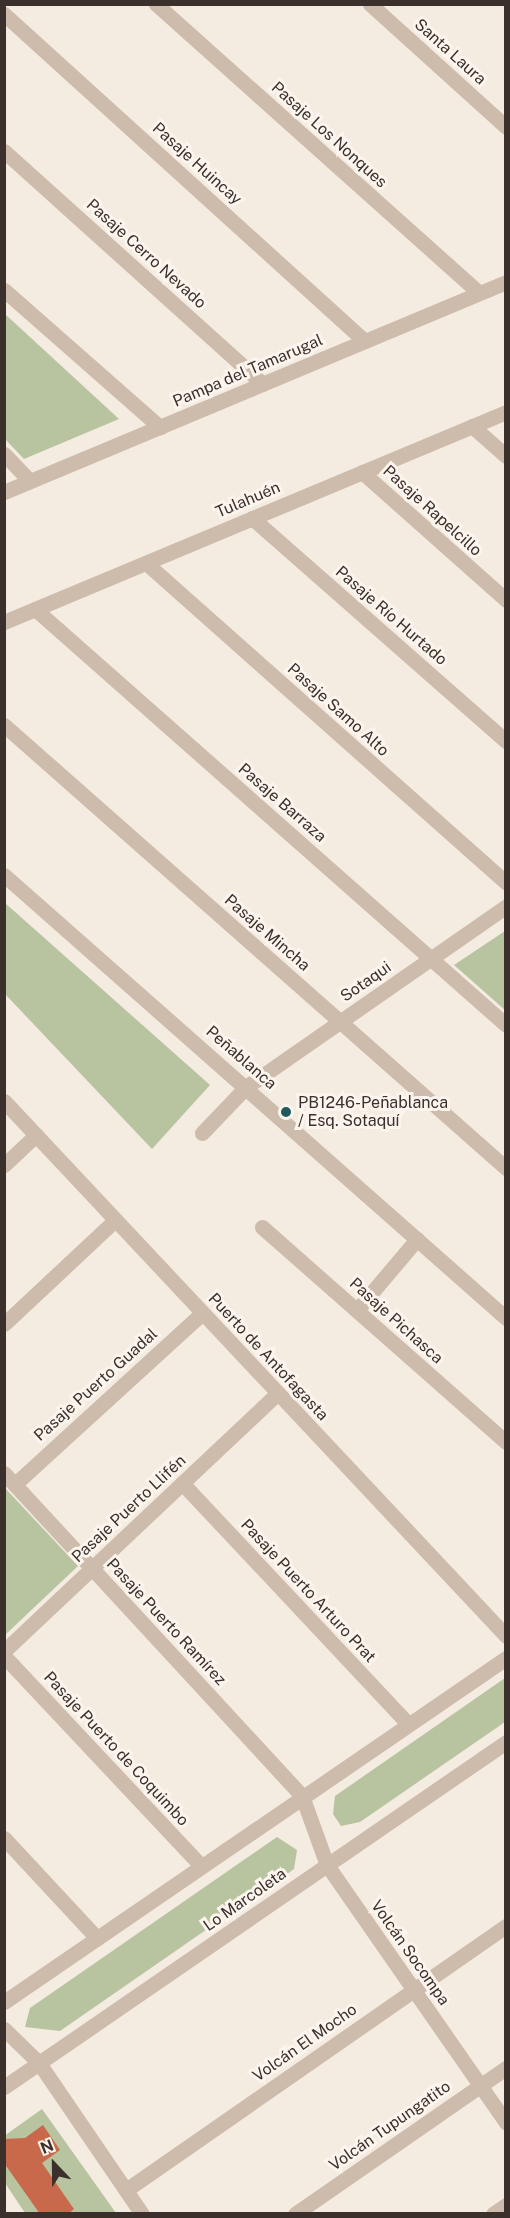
<!DOCTYPE html>
<html>
<head>
<meta charset="utf-8">
<style>
  body { margin:0 }
  #map { position:relative; width:510px; height:2218px; overflow:hidden; background:#f4ebe1; font-family:"Public Sans",sans-serif }
  div>[style] { position:absolute }
  [style*='--x'] { left:calc(var(--x)*1px); top:calc(var(--y)*1px); width:calc(var(--w)*1px); rotate:calc(var(--a)*1deg) }
  .green>* { inset:0; background:#b8c4a0 }
  .building>* { inset:0; background:#c8694b }
  .minor>* { height:15px; margin:-7.5px; padding:0 7.5px; transform-origin:7.5px; border-radius:7.5px; background:#cdbbac }
  .tertiary>* { height:15px; margin:-7.5px; padding:0 7.5px; transform-origin:7.5px; border-radius:7.5px; background:#cdbbac }
  .dots>* { width:16px; height:16px; translate:-50% -50%; box-sizing:border-box; border:3px solid #fbf5ee; border-radius:50% }
  span { translate:-50% -50%; white-space:nowrap; text-align:center; line-height:1.15; -webkit-text-stroke:6px #fbf5ee; paint-order:stroke }
  .street-label { font-size:16px; color:#3b302b }
  .poi-label { font-size:16px; color:#3b302b }
  .left { translate:0 -50%; text-align:left }
  .frame { position:absolute; inset:0; border:6px solid #3b302b; pointer-events:none }
  .north { position:absolute; left:24px; top:2134px; width:60px; height:60px; -webkit-text-stroke:4px #fbf5ee; paint-order:stroke; rotate:338deg; font-size:16px; font-weight:700; line-height:24px; text-align:center; color:#3b302b }
  .north::after { content:''; display:block; margin:auto; width:21px; height:27px; background:#3b302b; clip-path:polygon(50% 0,100% 100%,50% 72%,0 100%) }
</style>
</head>
<body>
<div id="map">
  <div class="green">
    <i style="clip-path:polygon(5px 314px,119px 419px,24px 459px,5px 439px)"></i>
    <i style="clip-path:polygon(5px 903px,210px 1085px,152px 1149px,5px 994px)"></i>
    <i style="clip-path:polygon(505px 931px,505px 1010px,454px 965px)"></i>
    <i style="clip-path:polygon(5px 1488px,78px 1566px,5px 1635px)"></i>
    <i style="clip-path:polygon(505px 1678px,505px 1722px,360px 1822px,341px 1826px,333px 1814px,335px 1796px)"></i>
    <i style="clip-path:polygon(277px 1837px,297px 1850px,294px 1869px,60px 2031px,25px 2027px,30px 2008px)"></i>
    <i style="clip-path:polygon(42px 2109px,116px 2213px,25px 2213px,5px 2183px,4px 2136px)"></i>
  </div>
  <div class="building">
    <i style="clip-path:polygon(43px 2125px,60px 2150px,42px 2163px,74px 2209px,68px 2214px,40px 2214px,4px 2163px,4px 2139px,25px 2138px)"></i>
  </div>
  <div class="minor">
    <i style="--x:156;--y:4;--w:433;--a:41.8"></i>
    <i style="--x:4;--y:14;--w:487;--a:42.2"></i>
    <i style="--x:4;--y:151;--w:348;--a:42"></i>
    <i style="--x:4;--y:290;--w:208;--a:41.3"></i>
    <i style="--x:472;--y:426;--w:45;--a:41.4"></i>
    <i style="--x:4;--y:454;--w:37;--a:46"></i>
    <i style="--x:362;--y:472;--w:193;--a:41.6"></i>
    <i style="--x:4;--y:492;--w:544;--a:-22.7"></i>
    <i style="--x:252;--y:518;--w:338;--a:41.3"></i>
    <i style="--x:146;--y:563;--w:482;--a:41.6"></i>
    <i style="--x:35;--y:609;--w:628;--a:41.45"></i>
    <i style="--x:4;--y:622;--w:544;--a:-22.7"></i>
    <i style="--x:4;--y:725;--w:670;--a:41.43"></i>
    <i style="--x:4;--y:875;--w:670;--a:41.43"></i>
    <i style="--x:4;--y:1101;--w:734;--a:46.82"></i>
    <i style="--x:202;--y:1133;--w:64;--a:-46.3"></i>
    <i style="--x:246;--y:1087;--w:317;--a:-34.8"></i>
    <i style="--x:4;--y:1165;--w:44;--a:-43.2"></i>
    <i style="--x:262;--y:1227;--w:325;--a:41.4"></i>
    <i style="--x:357;--y:1310;--w:93;--a:-49.8"></i>
    <i style="--x:4;--y:1324;--w:152;--a:-43.1"></i>
    <i style="--x:4;--y:1473;--w:439;--a:47.3"></i>
    <i style="--x:302;--y:1796;--w:73;--a:70.1"></i>
    <i style="--x:327;--y:1865;--w:314;--a:55.2"></i>
    <i style="--x:182;--y:1483;--w:330;--a:46.8"></i>
    <i style="--x:15;--y:1484;--w:253;--a:-42.4"></i>
    <i style="--x:4;--y:1651;--w:376;--a:-43.3"></i>
    <i style="--x:4;--y:1656;--w:288;--a:46.8"></i>
    <i style="--x:4;--y:1838;--w:137;--a:47.1"></i>
    <i style="--x:4;--y:2029;--w:49;--a:44.2"></i>
    <i style="--x:39;--y:2063;--w:183;--a:55.7"></i>
    <i style="--x:126;--y:2190;--w:463;--a:-34.8"></i>
    <i style="--x:295;--y:2214;--w:257;--a:-34.7"></i>
    <i style="--x:493;--y:2214;--w:16;--a:-35"></i>
  </div>
  <div class="tertiary">
    <i style="--x:370;--y:4;--w:183;--a:42.1"></i>
    <i style="--x:4;--y:2002;--w:609;--a:-34.42"></i>
    <i style="--x:4;--y:2087;--w:609;--a:-34.5"></i>
  </div>
  <div class="dots">
    <i style="left:286px;top:1112px;background:#1f5a5e"></i>
  </div>
  <div class="street-label">
    <span style="left:450px;top:52px;rotate:42deg">Santa Laura</span>
    <span style="left:329px;top:135px;rotate:42deg">Pasaje Los Nonques</span>
    <span style="left:197px;top:164px;rotate:42deg">Pasaje Huincay</span>
    <span style="left:146px;top:254px;rotate:42deg">Pasaje Cerro Nevado</span>
    <span style="left:248px;top:371px;rotate:-23deg">Pampa del Tamarugal</span>
    <span style="left:248px;top:500px;rotate:-23deg">Tulahuén</span>
    <span style="left:432px;top:511px;rotate:42deg">Pasaje Rapelcillo</span>
    <span style="left:391px;top:616px;rotate:41deg">Pasaje Río Hurtado</span>
    <span style="left:338px;top:710px;rotate:42deg">Pasaje Samo Alto</span>
    <span style="left:282px;top:803px;rotate:41deg">Pasaje Barraza</span>
    <span style="left:267px;top:933px;rotate:41deg">Pasaje Mincha</span>
    <span style="left:366px;top:982px;rotate:-35deg">Sotaqui</span>
    <span style="left:241px;top:1058px;rotate:41deg">Peñablanca</span>
    <span style="left:396px;top:1321px;rotate:42deg">Pasaje Pichasca</span>
    <span style="left:268px;top:1357px;rotate:47deg">Puerto de Antofagasta</span>
    <span style="left:96px;top:1385px;rotate:-42deg">Pasaje Puerto Guadal</span>
    <span style="left:129px;top:1509px;rotate:-43deg">Pasaje Puerto Llifén</span>
    <span style="left:308px;top:1591px;rotate:47deg">Pasaje Puerto Arturo Prat</span>
    <span style="left:166px;top:1622px;rotate:47deg">Pasaje Puerto Ramírez</span>
    <span style="left:116px;top:1749px;rotate:47deg">Pasaje Puerto de Coquimbo</span>
    <span style="left:245px;top:1900px;rotate:-35deg">Lo Marcoleta</span>
    <span style="left:410px;top:1953px;rotate:55deg">Volcán Socompa</span>
    <span style="left:305px;top:2043px;rotate:-35deg">Volcán El Mocho</span>
    <span style="left:390px;top:2126px;rotate:-35deg">Volcán Tupungatito</span>
  </div>
  <div class="poi-label">
    <span class="left" style="left:298px;top:1112px">PB1246-Peñablanca<br>/ Esq. Sotaquí</span>
  </div>
  <div class="frame"></div>
  <div class="north">N</div>
</div>
</body>
</html>
